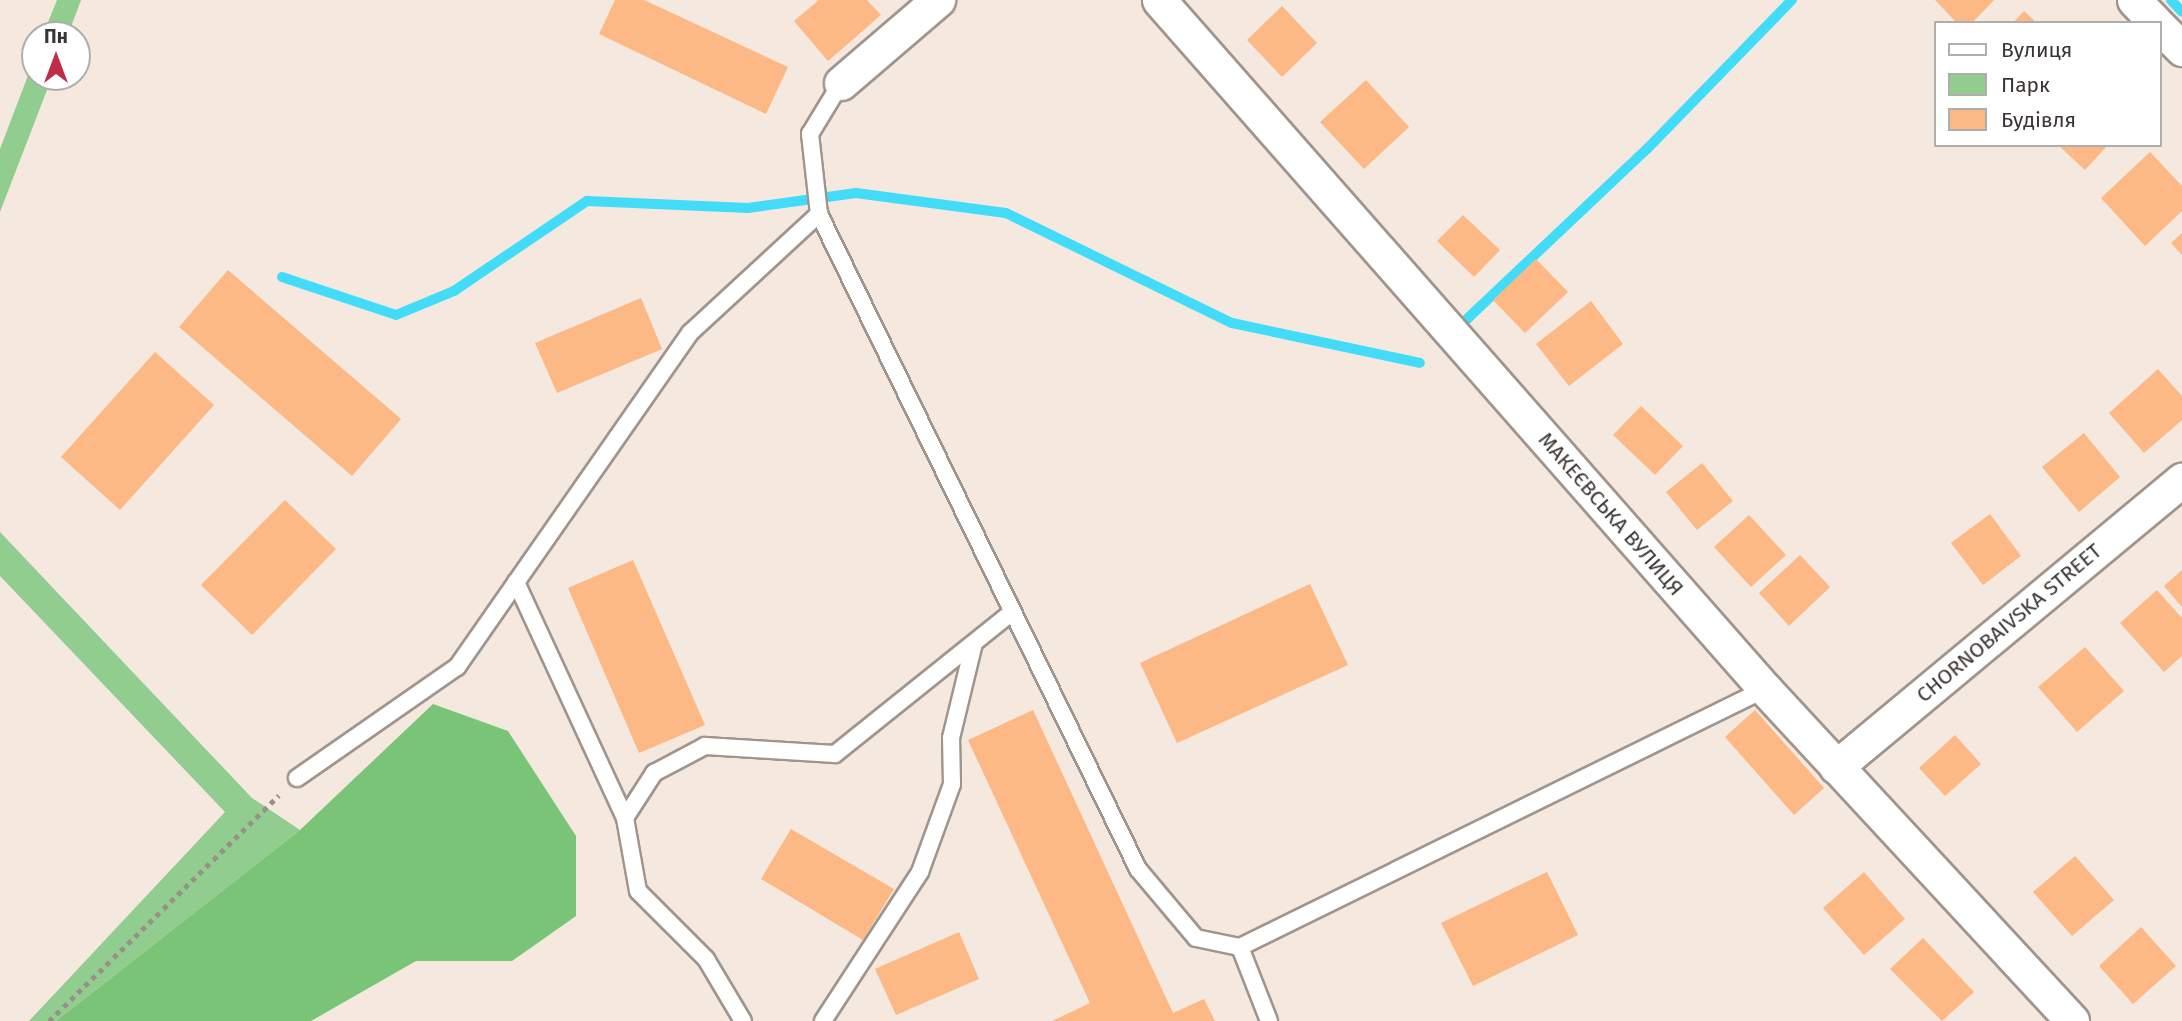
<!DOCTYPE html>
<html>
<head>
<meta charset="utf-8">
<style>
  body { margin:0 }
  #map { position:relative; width:2182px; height:1021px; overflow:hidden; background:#f4e8df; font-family:"Fira Sans",sans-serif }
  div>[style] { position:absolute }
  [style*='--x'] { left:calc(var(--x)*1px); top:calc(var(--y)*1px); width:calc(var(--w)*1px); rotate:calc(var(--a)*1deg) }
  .green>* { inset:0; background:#90cd8e }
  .forest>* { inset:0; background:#7ac478 }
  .stream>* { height:10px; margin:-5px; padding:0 5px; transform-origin:5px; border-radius:5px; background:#43dcf8 }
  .building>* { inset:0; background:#fcb885 }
  .path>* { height:4.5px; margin-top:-2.25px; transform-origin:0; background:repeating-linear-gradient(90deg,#99908a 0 5px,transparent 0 10px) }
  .roads { filter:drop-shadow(2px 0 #a0958d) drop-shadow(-2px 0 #a0958d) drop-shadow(0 2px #a0958d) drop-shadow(0 -2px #a0958d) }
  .lane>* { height:16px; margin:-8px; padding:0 8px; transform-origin:8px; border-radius:8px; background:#fff }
  .street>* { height:33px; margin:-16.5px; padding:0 16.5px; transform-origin:16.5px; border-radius:16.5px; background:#fff }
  span { translate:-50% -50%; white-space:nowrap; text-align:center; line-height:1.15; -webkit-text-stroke:6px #fff; paint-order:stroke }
  .street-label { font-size:21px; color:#3a3532 }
  .legend { position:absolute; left:1934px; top:21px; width:228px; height:126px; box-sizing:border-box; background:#fff; border:2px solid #b0aead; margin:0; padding:9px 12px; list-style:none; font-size:21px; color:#3a3532 }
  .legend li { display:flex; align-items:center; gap:14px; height:35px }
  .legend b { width:35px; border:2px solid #b0aead }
  .north { position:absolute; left:21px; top:21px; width:70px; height:70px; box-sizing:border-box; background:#fff; border:2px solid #b0aead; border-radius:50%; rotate:0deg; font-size:19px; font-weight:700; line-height:28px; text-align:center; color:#3a3532 }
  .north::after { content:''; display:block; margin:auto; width:24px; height:32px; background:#be2d47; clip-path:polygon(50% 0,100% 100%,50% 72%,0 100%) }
</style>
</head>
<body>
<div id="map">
  <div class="green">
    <i style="clip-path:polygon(57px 0,81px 0,68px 35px,43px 35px)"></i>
    <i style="clip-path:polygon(35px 57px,35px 77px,52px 77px,0 212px,0 149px)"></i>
    <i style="clip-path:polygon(0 532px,252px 798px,300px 830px,56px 1021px,29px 1021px,225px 812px,0 576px)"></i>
  </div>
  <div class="forest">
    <i style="clip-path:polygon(433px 704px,508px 731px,576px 836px,576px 916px,512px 961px,416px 961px,311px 1021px,56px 1021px,300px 830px)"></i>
  </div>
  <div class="stream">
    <i style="--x:2171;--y:0;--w:16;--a:47"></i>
    <i style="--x:282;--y:277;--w:120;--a:18.4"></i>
    <i style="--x:396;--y:315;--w:63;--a:-22.5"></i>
    <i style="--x:454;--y:291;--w:161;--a:-34.1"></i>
    <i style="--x:587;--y:201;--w:161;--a:2.5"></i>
    <i style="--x:748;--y:208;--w:109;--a:-7.9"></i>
    <i style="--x:856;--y:193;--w:151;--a:7.6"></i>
    <i style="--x:1006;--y:213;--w:251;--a:26"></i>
    <i style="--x:1232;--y:323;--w:192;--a:12"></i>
    <i style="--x:1467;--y:319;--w:248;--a:-43.4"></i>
    <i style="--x:1647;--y:149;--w:208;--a:-45.8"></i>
  </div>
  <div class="building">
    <i style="clip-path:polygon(615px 0,644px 0,788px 67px,766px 114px,599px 34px)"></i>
    <i style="clip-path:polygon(819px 0,867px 0,881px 15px,828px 61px,794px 21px)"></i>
    <i style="clip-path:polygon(1935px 0,1994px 0,1972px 23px,1957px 23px)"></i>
    <i style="clip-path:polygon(1282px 6px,1317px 43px,1282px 77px,1247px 40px)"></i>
    <i style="clip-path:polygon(2024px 11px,2037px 23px,2013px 23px)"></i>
    <i style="clip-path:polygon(1366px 80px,1409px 127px,1364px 169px,1320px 122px)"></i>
    <i style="clip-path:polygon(2058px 145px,2108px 145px,2085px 170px)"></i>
    <i style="clip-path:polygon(2150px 152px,2182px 186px,2182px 211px,2145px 246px,2101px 198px)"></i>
    <i style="clip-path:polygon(1463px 215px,1500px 250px,1474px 277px,1437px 241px)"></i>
    <i style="clip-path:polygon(2182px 233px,2182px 255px,2171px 243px)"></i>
    <i style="clip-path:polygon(1536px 259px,1568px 292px,1525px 333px,1493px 300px)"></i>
    <i style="clip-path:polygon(228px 270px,401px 419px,352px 476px,179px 327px)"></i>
    <i style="clip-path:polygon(641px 298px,662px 349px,557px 393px,535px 343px)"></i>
    <i style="clip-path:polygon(1591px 301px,1623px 344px,1569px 386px,1536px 344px)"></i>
    <i style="clip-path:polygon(155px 352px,214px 405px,120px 510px,61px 457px)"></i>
    <i style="clip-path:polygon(2158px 369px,2182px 396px,2182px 420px,2144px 453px,2109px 413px)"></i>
    <i style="clip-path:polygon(1641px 406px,1683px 446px,1655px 475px,1613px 435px)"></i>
    <i style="clip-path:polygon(2084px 433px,2120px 477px,2079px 512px,2042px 467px)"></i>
    <i style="clip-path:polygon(1702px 463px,1733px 501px,1697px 530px,1666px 492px)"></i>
    <i style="clip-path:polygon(285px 500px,336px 549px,252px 635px,201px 585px)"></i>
    <i style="clip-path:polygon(1990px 514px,2021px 556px,1983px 585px,1951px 543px)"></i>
    <i style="clip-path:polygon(1749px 515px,1786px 555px,1751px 587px,1714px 547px)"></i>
    <i style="clip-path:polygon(1800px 555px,1830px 587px,1789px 626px,1759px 593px)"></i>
    <i style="clip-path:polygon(633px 560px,705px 725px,639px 753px,568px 588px)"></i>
    <i style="clip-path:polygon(2182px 570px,2182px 607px,2164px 586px)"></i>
    <i style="clip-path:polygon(1310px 584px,1348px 665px,1177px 743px,1140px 663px)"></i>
    <i style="clip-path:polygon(2157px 590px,2182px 618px,2182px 656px,2164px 672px,2120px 623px)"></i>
    <i style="clip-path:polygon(2085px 647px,2124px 691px,2077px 732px,2038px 687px)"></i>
    <i style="clip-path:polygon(1033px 710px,1173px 1013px,1204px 999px,1215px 1021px,1052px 1021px,1090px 1003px,968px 740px)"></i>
    <i style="clip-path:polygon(1755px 710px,1824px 788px,1794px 815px,1725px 737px)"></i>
    <i style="clip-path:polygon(1955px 735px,1981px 764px,1945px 796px,1919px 768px)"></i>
    <i style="clip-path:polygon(791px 829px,894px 889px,863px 940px,761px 879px)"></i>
    <i style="clip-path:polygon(2075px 856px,2114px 900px,2072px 936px,2033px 892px)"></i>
    <i style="clip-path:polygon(1547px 872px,1578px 935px,1473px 986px,1441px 923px)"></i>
    <i style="clip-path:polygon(1864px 872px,1905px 919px,1864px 955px,1823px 908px)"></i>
    <i style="clip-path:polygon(2141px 927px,2176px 966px,2133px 1004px,2099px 966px)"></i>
    <i style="clip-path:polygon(959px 932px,979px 979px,896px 1015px,875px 969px)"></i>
    <i style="clip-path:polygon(1923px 938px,1974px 992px,1942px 1021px,1890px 969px)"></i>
  </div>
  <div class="path">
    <i style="--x:49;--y:1021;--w:322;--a:-44.5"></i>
  </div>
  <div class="roads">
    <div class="lane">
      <i style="--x:819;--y:214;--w:81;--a:-96.4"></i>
      <i style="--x:810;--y:134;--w:60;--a:-58.7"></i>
      <i style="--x:516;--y:582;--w:260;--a:65.2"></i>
      <i style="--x:625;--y:818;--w:74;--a:79.9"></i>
      <i style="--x:638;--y:891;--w:96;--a:45"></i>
      <i style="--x:706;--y:959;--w:72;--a:59.2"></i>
      <i style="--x:297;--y:778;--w:195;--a:-34.8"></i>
      <i style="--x:457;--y:667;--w:407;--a:-55.1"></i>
      <i style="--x:690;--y:333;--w:176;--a:-42.7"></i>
      <i style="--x:819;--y:214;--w:729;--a:64.03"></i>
      <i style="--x:1138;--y:869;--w:90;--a:50"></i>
      <i style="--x:1196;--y:938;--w:45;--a:11.6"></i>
      <i style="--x:1240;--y:947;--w:585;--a:-26.17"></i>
      <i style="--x:625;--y:818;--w:54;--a:-57.2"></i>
      <i style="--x:654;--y:773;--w:58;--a:-27.9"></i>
      <i style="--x:705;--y:746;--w:130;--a:3.5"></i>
      <i style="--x:835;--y:754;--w:227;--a:-38.7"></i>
      <i style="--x:1240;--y:947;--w:79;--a:68.6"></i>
      <i style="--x:823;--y:1021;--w:178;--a:-56.9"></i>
      <i style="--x:920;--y:872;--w:94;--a:-70"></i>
      <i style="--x:952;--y:784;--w:46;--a:-91.2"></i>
      <i style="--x:951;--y:738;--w:98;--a:-76.4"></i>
    </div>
    <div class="street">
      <i style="--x:1159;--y:0;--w:918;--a:48.67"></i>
      <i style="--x:1765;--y:689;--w:452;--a:47.2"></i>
      <i style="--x:2134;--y:0;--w:32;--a:46"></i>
      <i style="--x:2159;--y:26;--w:33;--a:45"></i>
      <i style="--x:841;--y:83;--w:128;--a:-40.6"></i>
      <i style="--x:1836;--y:767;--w:450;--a:-39.7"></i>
    </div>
  </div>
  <div class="street-label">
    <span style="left:1611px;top:514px;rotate:49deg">МАКЕЄВСЬКА ВУЛИЦЯ</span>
    <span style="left:2009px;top:623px;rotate:-40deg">CHORNOBAIVSKA STREET</span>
  </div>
  <ul class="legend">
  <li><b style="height:9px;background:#fff"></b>Вулиця</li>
  <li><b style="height:19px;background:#90cd8e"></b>Парк</li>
  <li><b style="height:19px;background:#fcb885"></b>Будівля</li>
  </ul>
  <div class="north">Пн</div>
</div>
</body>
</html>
